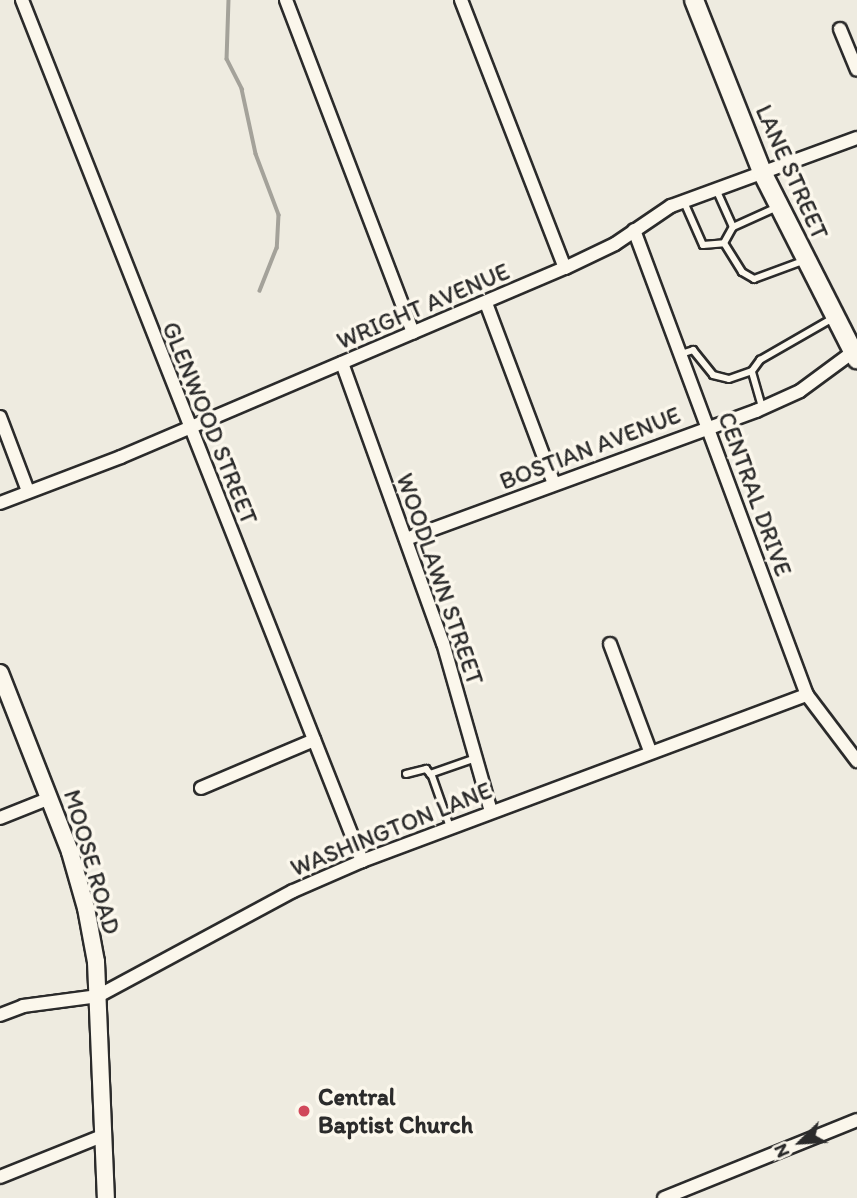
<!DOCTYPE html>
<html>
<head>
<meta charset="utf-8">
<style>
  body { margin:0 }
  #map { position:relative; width:857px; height:1198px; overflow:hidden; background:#eeebe0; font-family:Itim,sans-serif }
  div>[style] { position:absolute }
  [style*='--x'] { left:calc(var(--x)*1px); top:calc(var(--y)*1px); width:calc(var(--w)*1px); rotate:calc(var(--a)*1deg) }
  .stream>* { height:3.5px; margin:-1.75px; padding:0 1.75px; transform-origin:1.75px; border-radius:1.75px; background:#a4a29a }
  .roads { filter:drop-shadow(2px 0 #2b2b2b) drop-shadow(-2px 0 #2b2b2b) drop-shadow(0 2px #2b2b2b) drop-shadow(0 -2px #2b2b2b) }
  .service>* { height:6px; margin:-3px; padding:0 3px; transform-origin:3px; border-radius:3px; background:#fbf7ec }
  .minor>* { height:12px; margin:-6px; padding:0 6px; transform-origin:6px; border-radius:6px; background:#fbf7ec }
  .tertiary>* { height:16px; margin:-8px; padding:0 8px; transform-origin:8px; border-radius:8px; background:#fbf7ec }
  .secondary>* { height:18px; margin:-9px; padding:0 9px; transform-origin:9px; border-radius:9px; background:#fbf7ec }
  .dots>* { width:19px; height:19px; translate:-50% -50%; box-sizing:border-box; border:4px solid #fbf7ec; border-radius:50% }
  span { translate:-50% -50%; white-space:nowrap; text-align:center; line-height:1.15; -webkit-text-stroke:7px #fbf7ec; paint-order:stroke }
  .street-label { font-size:24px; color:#2b2b2b }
  .poi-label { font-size:24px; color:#2b2b2b; font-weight:700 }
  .left { translate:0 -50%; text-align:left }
  .north { position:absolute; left:766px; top:1107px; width:70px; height:70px; -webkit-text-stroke:5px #fbf7ec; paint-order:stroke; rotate:246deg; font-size:19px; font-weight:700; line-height:28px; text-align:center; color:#2b2b2b }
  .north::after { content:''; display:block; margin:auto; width:24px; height:32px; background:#2b2b2b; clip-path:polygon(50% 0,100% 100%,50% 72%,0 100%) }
</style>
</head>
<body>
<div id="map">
  <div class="stream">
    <i style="--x:229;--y:0;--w:59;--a:91.9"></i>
    <i style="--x:227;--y:59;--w:34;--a:63"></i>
    <i style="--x:242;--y:89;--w:66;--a:77.8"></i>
    <i style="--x:256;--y:154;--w:65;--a:69.3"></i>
    <i style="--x:279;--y:215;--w:33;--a:93"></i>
    <i style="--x:277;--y:248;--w:46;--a:111.6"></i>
  </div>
  <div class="roads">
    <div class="service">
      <i style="--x:684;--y:202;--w:47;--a:66.2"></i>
      <i style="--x:703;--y:245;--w:21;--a:-5"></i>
      <i style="--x:724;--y:243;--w:18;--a:-61"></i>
      <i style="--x:733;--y:227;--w:42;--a:-114.1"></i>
      <i style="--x:733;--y:227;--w:48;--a:-24.4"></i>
      <i style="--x:724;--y:243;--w:34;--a:58"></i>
      <i style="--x:742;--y:272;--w:14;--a:30"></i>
      <i style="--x:754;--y:279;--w:52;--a:-20.2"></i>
      <i style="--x:681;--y:354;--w:13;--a:-18"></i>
      <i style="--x:693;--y:350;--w:32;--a:51"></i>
      <i style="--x:713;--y:375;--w:16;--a:14"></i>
      <i style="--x:729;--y:379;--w:24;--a:-19"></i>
      <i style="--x:762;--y:407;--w:37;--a:-106"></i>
      <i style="--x:752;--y:371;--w:14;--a:-54"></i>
      <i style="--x:760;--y:360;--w:84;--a:-29.9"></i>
      <i style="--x:406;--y:774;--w:21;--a:-14"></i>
      <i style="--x:426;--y:769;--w:9;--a:49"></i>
      <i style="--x:432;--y:776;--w:54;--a:70.6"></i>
      <i style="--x:430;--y:774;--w:49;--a:-19.2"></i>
    </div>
    <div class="minor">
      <i style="--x:22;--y:0;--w:926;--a:68.45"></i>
      <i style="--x:286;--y:0;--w:356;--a:69.1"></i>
      <i style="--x:461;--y:0;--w:287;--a:68.8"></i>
      <i style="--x:840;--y:29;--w:44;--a:67.5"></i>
      <i style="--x:634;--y:230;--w:496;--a:69.6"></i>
      <i style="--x:807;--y:695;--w:83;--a:52.9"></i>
      <i style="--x:486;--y:303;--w:193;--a:69.4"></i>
      <i style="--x:342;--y:363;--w:298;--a:70.2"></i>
      <i style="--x:443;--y:643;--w:175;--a:74.1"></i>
      <i style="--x:0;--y:417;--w:79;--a:69.3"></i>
      <i style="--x:0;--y:503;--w:129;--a:-20.8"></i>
      <i style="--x:121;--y:457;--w:483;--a:-23.1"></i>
      <i style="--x:565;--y:268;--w:55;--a:-25.6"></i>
      <i style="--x:615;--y:244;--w:68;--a:-34.2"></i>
      <i style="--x:671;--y:206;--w:198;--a:-20.1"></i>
      <i style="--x:406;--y:539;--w:373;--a:-20.1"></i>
      <i style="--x:756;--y:411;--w:48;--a:-24.4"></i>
      <i style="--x:800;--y:391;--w:71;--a:-36.4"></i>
      <i style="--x:610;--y:644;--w:114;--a:69.5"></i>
      <i style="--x:201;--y:788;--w:123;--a:-23"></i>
      <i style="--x:0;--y:818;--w:54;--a:-21.8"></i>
      <i style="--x:0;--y:1015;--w:25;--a:-21"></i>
      <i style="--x:23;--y:1006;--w:76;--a:-7.6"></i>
      <i style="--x:98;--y:996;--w:221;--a:-28.3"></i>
      <i style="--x:293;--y:891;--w:75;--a:-23.5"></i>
      <i style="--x:362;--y:861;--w:475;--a:-20.5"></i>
      <i style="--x:0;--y:1177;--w:110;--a:-21.9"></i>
      <i style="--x:664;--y:1198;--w:208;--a:-22"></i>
    </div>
    <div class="tertiary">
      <i style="--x:0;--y:673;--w:192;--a:68.6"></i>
      <i style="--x:70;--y:852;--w:58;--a:74.1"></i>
      <i style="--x:86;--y:908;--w:55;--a:79.5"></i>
      <i style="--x:96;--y:962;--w:236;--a:87.6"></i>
    </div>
    <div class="secondary">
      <i style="--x:694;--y:0;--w:187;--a:68.4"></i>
      <i style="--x:763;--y:174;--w:208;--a:63.1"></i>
    </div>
  </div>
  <div class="dots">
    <i style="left:304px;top:1111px;background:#d1495b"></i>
  </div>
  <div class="street-label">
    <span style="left:792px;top:172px;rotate:66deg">LANE STREET</span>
    <span style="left:423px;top:306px;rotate:-23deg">WRIGHT AVENUE</span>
    <span style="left:210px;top:423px;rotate:68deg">GLENWOOD STREET</span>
    <span style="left:590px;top:448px;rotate:-21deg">BOSTIAN AVENUE</span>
    <span style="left:755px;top:494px;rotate:70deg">CENTRAL DRIVE</span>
    <span style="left:440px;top:579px;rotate:71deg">WOODLAWN STREET</span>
    <span style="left:391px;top:829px;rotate:-22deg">WASHINGTON LANE</span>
    <span style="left:92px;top:862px;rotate:74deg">MOOSE ROAD</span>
  </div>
  <div class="poi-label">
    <span class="left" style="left:318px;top:1111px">Central<br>Baptist Church</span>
  </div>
  <div class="north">N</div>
</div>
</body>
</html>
